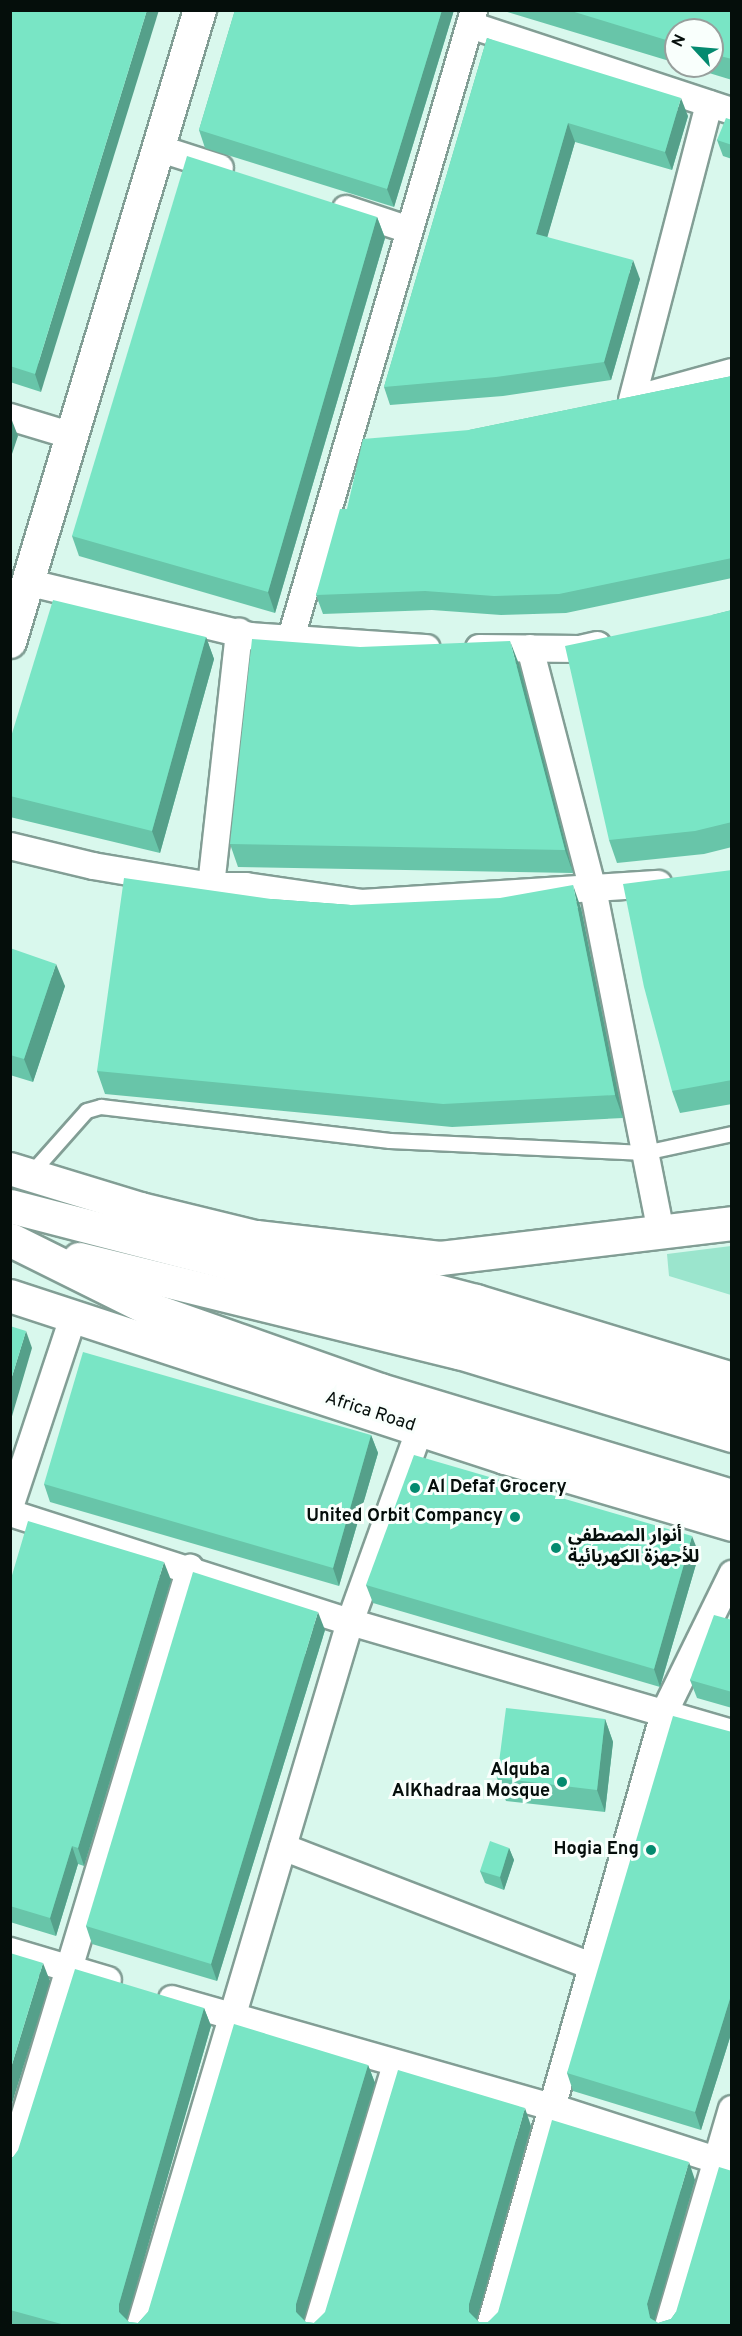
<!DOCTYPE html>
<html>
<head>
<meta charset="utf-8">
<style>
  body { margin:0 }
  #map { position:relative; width:742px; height:2336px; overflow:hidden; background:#d9f8ed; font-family:Overpass,"Noto Sans Arabic",sans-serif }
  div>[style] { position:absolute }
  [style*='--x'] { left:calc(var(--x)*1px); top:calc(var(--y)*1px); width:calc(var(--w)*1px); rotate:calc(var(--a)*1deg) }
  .green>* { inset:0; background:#9be5cd }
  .roads { filter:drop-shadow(2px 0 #829e95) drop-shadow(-2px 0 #829e95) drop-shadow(0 2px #829e95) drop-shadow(0 -2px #829e95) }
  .service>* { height:14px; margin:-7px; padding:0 7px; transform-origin:7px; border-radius:7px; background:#fff }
  .minor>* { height:26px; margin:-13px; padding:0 13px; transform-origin:13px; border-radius:13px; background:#fff }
  .tertiary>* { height:32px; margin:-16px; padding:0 16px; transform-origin:16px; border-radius:16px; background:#fff }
  .trunk>* { height:33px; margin:-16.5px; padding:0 16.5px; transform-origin:16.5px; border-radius:16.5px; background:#fff }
  .wall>* { inset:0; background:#68c5a9 }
  .shaded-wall>* { inset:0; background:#55a08a }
  .building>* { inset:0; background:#79e5c5 }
  .dots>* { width:16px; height:16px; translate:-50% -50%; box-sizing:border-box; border:3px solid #f9fffc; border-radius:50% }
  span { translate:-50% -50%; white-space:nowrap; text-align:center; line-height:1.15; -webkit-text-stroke:6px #f9fffc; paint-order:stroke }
  .street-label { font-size:18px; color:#050e0b }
  .poi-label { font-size:18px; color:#050e0b; font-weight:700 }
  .left { translate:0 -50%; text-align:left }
  .right { translate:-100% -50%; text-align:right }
  .frame { position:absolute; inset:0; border:12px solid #050e0b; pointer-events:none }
  .north { position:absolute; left:664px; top:18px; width:60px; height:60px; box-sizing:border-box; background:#f9fffc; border:2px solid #979f9c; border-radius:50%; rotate:296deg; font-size:16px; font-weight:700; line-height:24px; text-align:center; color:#050e0b }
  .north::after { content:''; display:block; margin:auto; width:21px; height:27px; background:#048a6f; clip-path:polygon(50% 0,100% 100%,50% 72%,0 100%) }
</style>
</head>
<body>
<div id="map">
  <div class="green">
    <i style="clip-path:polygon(731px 1246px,731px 1295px,669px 1276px,667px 1254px)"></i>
  </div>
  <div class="roads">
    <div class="service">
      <i style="--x:31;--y:1174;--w:84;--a:-48.4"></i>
      <i style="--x:87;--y:1111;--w:15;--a:-16"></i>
      <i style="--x:101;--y:1107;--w:291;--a:6.7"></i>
      <i style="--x:390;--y:1141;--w:255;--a:2.7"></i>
      <i style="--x:645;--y:1153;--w:89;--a:-12.3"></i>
    </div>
    <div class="minor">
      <i style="--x:470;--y:25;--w:276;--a:18.2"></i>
      <i style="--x:158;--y:148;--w:65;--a:17.9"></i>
      <i style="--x:346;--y:209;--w:66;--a:18.4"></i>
      <i style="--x:645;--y:396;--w:90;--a:-15.4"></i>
      <i style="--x:632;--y:400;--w:306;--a:-75.4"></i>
      <i style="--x:10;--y:417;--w:66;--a:16.8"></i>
      <i style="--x:30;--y:583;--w:227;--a:13.5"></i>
      <i style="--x:251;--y:636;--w:176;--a:3.9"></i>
      <i style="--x:290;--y:641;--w:657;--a:-73.74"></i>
      <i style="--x:479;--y:648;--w:101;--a:0.6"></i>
      <i style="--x:580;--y:649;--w:18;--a:-13"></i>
      <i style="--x:530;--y:648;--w:249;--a:75.4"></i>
      <i style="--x:593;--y:889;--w:352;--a:78.8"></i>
      <i style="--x:10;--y:846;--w:85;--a:13.5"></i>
      <i style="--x:93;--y:866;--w:120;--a:9.6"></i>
      <i style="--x:211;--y:886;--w:35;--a:0"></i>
      <i style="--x:246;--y:886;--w:118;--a:8.3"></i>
      <i style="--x:363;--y:903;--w:296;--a:-3.7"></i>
      <i style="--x:211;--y:886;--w:256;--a:-83.7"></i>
      <i style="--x:10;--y:1507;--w:199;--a:-71.6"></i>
      <i style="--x:10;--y:1513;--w:357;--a:17.8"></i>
      <i style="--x:350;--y:1622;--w:398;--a:16.2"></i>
      <i style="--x:283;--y:1847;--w:333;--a:21.1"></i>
      <i style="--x:10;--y:1951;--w:102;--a:16.5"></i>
      <i style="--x:172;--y:1999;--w:398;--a:15.9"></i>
      <i style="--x:555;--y:2108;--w:186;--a:17.9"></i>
      <i style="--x:10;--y:2164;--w:623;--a:-73.19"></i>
      <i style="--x:140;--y:2326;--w:735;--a:-73.39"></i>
      <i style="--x:350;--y:1622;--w:205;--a:-70.1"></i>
      <i style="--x:317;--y:2326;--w:273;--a:-73.2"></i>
      <i style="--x:490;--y:2326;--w:637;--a:-74.15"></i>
      <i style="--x:664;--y:1713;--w:155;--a:-63.9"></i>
      <i style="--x:668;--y:2326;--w:226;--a:-73.6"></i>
    </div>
    <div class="tertiary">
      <i style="--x:10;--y:642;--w:660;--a:-73.27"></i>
      <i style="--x:10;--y:1169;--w:137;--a:17"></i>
      <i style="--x:141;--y:1209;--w:118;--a:13.7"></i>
      <i style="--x:256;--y:1237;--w:130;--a:17.5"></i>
      <i style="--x:380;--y:1276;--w:99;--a:14.6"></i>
      <i style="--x:476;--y:1301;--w:268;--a:16.9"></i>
      <i style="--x:10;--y:1296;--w:521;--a:18.12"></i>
      <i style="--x:505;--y:1458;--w:237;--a:16.4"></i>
    </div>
    <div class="trunk">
      <i style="--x:10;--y:1206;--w:380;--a:14.5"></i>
      <i style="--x:378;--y:1301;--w:370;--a:16.8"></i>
      <i style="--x:256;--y:1237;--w:185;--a:6.5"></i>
      <i style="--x:440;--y:1258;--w:294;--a:-6.8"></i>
      <i style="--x:11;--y:1240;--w:155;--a:26.4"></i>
      <i style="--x:150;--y:1309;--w:244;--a:19.4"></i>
      <i style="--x:380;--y:1390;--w:368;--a:16.8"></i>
      <i style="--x:79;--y:1259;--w:391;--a:13.8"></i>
      <i style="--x:459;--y:1352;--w:285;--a:16.9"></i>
    </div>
  </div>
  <div class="wall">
    <i style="clip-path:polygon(10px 10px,41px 392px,10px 382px)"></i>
    <i style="clip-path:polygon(235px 10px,454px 10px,394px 207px,205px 148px,199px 130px)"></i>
    <i style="clip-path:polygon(503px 10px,732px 10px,732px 80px,686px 66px,712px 66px,712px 30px,676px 30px,676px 63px,504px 11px)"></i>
    <i style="clip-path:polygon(487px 38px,688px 116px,672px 170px,575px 142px,547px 237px,640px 279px,611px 380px,503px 396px,390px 405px,384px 387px)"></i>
    <i style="clip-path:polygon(732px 120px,732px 159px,723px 156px,717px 140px)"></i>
    <i style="clip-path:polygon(377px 217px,385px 238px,275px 613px,79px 556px,72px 536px)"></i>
    <i style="clip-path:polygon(732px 376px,732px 578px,566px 613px,501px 615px,432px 610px,323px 614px,316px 595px,347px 509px,469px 430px)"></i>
    <i style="clip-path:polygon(732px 610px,732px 847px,704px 854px,617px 863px,609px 840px,712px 615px)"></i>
    <i style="clip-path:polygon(206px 637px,214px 659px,160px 853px,10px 817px,10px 740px)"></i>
    <i style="clip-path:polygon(519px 664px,573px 873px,238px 867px,230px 844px)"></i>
    <i style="clip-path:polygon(732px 870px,732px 1104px,680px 1113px,672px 1091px)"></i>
    <i style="clip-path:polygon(271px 899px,351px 905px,581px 908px,623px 1118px,452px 1127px,105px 1094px,97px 1071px)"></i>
    <i style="clip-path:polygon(10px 948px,65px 986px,33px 1082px,10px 1075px)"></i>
    <i style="clip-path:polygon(371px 1435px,378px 1453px,339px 1586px,50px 1502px,44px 1484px)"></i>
    <i style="clip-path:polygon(699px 1554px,660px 1687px,373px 1603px,366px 1585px)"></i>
    <i style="clip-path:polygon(171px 1580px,84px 1866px,78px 1864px,56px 1936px,10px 1922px,10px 1582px)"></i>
    <i style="clip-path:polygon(732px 1620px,732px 1708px,697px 1698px,690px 1680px)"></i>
    <i style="clip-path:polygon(325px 1630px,217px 1981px,92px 1944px,86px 1926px)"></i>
    <i style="clip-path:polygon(605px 1719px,613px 1742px,605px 1812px,506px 1801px,497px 1778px)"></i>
    <i style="clip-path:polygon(732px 1732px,732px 2031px,701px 2130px,573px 2091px,567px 2073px)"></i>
    <i style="clip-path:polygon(509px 1848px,514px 1860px,504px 1890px,485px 1883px,480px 1871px)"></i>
    <i style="clip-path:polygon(204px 2008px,211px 2026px,126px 2320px,129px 2322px,138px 2323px,148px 2312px,368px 2065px,375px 2083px,303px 2320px,306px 2322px,314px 2323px,531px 2126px,476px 2320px,479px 2322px,488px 2322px,695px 2180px,654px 2320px,658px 2323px,671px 2319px,676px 2312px,732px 2325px,10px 2325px,10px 2158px,13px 2157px)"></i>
  </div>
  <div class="shaded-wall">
    <i style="clip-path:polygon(147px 10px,159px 10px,41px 392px,35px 374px)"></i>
    <i style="clip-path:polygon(442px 10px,454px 10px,394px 207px,387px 189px)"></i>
    <i style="clip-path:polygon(681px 98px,688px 116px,672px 170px,665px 152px)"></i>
    <i style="clip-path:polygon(568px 123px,575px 142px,543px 252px,536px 234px)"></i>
    <i style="clip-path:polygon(377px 217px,385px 238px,275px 613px,268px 592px)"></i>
    <i style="clip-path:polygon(633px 260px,640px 279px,611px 380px,604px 362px)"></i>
    <i style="clip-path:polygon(11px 418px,18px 436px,10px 460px,10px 421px)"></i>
    <i style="clip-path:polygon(206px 637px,214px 659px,160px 853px,152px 831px)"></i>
    <i style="clip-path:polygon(510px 641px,519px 664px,573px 873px,565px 850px)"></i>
    <i style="clip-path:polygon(573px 885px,581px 908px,623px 1118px,615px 1095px)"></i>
    <i style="clip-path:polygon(56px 964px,65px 986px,33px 1082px,24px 1059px)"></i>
    <i style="clip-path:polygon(26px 1331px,32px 1348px,10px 1423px,10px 1383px)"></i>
    <i style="clip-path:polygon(371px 1435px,378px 1453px,339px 1586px,333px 1568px)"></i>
    <i style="clip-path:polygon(692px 1536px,699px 1554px,660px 1687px,654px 1669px)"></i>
    <i style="clip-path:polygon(164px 1562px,171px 1580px,84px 1866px,78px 1848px)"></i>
    <i style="clip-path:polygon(318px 1612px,325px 1630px,217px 1981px,211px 1964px)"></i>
    <i style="clip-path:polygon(605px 1719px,613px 1742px,605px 1812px,597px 1790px)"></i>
    <i style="clip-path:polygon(72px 1846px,78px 1864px,56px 1936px,50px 1918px)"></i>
    <i style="clip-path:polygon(509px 1848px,514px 1860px,504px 1890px,500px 1877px)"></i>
    <i style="clip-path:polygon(43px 1963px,50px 1981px,10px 2110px,10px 2071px)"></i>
    <i style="clip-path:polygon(732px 1992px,732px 2031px,701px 2130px,695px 2112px)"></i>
    <i style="clip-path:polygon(204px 2008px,211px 2026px,126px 2322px,119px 2312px,119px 2304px)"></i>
    <i style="clip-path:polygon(368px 2065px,375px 2083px,303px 2322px,296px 2312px,296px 2304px)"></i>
    <i style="clip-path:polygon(525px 2108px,531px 2126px,476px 2322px,469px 2312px,469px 2304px)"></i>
    <i style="clip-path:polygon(689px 2162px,695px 2180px,654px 2322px,650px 2318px,647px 2304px)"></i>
  </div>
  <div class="building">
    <i style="clip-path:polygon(10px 10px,147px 10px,35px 374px,10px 366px)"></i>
    <i style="clip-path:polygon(235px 10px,442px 10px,387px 189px,199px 130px)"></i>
    <i style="clip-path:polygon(568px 10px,732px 10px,732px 59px,712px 54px,712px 30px,676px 30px,676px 43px)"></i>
    <i style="clip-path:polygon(487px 38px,681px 98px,665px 152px,568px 123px,536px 234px,633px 260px,604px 362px,496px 377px,384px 387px)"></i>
    <i style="clip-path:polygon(726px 118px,732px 120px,732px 145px,717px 140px)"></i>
    <i style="clip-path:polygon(187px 156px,377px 217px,268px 592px,72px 536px)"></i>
    <i style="clip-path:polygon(732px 376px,732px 558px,559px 594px,494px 596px,425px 591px,316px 595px,340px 509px,347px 509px,363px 439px,469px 430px)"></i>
    <i style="clip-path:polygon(53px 600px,206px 637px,152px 831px,10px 796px,10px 740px)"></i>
    <i style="clip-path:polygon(732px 610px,732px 822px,695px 831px,609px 840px,565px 646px,712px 615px)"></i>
    <i style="clip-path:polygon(252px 639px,360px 647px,510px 641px,565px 850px,230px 844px)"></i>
    <i style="clip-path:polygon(732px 870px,732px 1080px,672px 1091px,644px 987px,623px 884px)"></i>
    <i style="clip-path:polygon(124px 878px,271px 899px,351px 905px,500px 898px,573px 885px,615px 1095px,443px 1104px,97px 1071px)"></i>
    <i style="clip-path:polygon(10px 948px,56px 964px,24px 1059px,10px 1055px)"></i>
    <i style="clip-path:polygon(10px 1326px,26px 1331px,10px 1383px)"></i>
    <i style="clip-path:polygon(83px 1352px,371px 1435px,333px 1568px,44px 1484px)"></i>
    <i style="clip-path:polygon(414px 1455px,692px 1536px,654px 1669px,366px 1585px)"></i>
    <i style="clip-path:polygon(28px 1521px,164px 1562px,78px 1848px,72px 1846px,50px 1918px,10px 1906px,10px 1582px)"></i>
    <i style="clip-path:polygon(193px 1572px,318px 1612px,211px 1964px,86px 1926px)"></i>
    <i style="clip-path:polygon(714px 1615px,732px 1620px,732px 1692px,690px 1680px)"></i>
    <i style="clip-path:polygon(506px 1708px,605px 1719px,597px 1790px,497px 1778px)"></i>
    <i style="clip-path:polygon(673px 1716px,732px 1732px,732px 1992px,695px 2112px,567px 2073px)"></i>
    <i style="clip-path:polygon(490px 1841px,509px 1848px,500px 1877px,480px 1871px)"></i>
    <i style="clip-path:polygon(10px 1953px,43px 1963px,10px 2071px)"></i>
    <i style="clip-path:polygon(75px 1969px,204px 2008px,119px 2304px,119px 2312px,129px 2322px,138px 2323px,148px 2312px,234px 2024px,368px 2065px,296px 2304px,296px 2312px,306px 2322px,314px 2323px,325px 2312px,398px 2070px,525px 2108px,469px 2304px,469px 2312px,479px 2322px,488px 2322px,498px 2312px,552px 2120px,689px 2162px,647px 2304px,650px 2318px,658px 2323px,671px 2319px,676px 2312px,719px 2167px,732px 2171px,732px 2325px,65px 2325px,10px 2310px,10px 2158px,13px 2157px,18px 2150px)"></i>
  </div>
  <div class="dots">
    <i style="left:415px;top:1488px;background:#048a6f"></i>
    <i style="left:515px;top:1517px;background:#048a6f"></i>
    <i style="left:556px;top:1548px;background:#048a6f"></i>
    <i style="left:562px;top:1782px;background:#048a6f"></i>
    <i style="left:651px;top:1850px;background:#048a6f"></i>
  </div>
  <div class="street-label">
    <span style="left:370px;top:1413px;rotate:18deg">Africa Road</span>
  </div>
  <div class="poi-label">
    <span class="left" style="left:427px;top:1488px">Al Defaf Grocery</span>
    <span class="right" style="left:503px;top:1517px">United Orbit Compancy</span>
    <span class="left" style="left:568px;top:1548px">أنوار المصطفى<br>للأجهزة الكهربائية</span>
    <span class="right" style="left:550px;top:1782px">Alquba<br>AlKhadraa Mosque</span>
    <span class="right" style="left:639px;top:1850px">Hogia Eng</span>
  </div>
  <div class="frame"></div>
  <div class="north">N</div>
</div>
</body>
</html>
